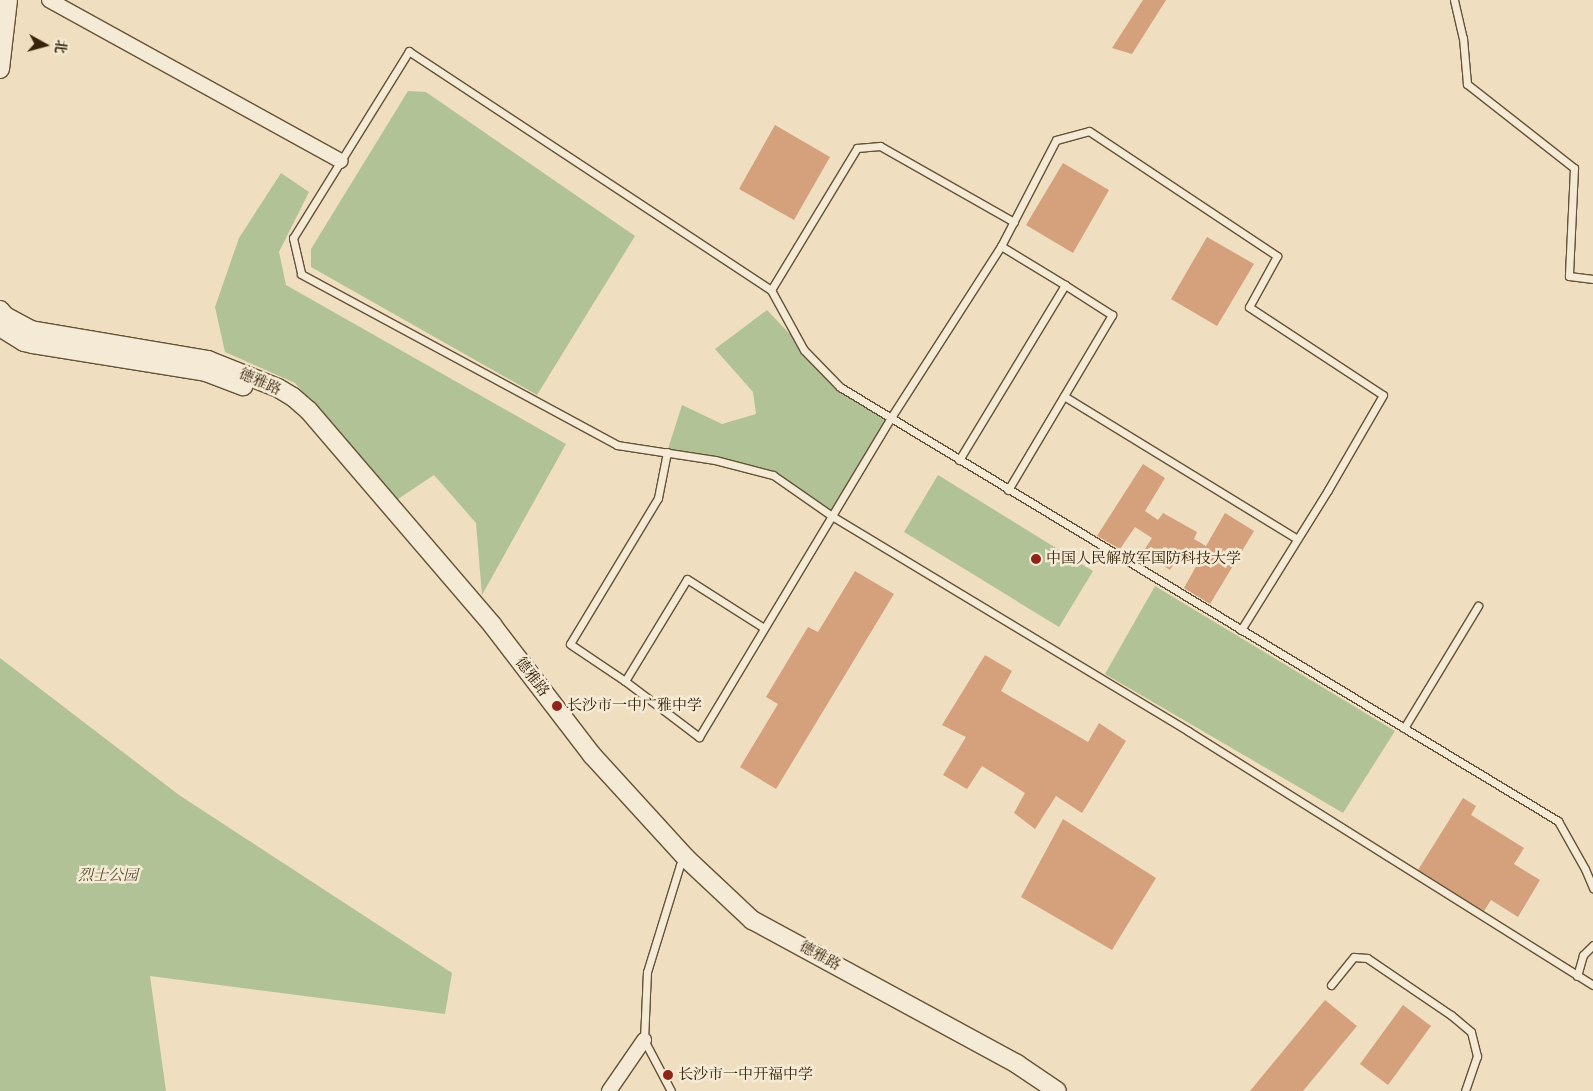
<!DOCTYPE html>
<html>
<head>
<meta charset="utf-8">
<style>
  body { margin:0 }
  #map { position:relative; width:1593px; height:1091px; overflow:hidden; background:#efdebf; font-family:"IM FELL English","Noto Serif SC",serif }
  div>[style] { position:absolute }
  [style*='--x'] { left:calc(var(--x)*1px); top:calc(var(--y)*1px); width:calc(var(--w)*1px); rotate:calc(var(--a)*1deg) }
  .green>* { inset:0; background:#b2c297 }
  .building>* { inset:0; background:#d5a17d }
  .roads { filter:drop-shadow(1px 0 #645236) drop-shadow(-1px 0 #645236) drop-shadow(0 1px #645236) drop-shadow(0 -1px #645236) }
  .service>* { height:7px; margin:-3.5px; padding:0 3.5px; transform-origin:3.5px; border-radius:3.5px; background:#f5ead5 }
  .minor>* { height:14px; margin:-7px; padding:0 7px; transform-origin:7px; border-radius:7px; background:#f5ead5 }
  .tertiary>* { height:18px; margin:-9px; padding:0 9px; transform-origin:9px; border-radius:9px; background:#f5ead5 }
  .dots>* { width:14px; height:14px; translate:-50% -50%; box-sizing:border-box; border:2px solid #f5ead5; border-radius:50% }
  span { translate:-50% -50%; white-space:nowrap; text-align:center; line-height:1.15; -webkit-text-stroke:5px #f5ead5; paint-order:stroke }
  .street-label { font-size:15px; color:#362308 }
  .poi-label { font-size:15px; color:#362308 }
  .left { translate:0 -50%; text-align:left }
  .park-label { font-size:15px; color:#554b2c; font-style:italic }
  .north { position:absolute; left:20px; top:20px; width:50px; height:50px; -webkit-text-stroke:4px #f5ead5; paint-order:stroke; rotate:97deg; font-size:14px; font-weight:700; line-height:20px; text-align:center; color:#362308 }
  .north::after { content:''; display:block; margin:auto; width:18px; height:22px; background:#362308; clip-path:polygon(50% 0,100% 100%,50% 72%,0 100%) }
</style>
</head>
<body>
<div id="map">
  <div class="green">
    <i style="clip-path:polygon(408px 91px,426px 92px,635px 236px,537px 395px,311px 267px,311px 249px)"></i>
    <i style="clip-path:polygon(281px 173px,309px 192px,279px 252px,286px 285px,566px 444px,482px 595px,476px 523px,434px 475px,395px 501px,295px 383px,225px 352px,215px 307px,239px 238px)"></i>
    <i style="clip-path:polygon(767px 310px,840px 387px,890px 419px,832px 516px,773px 475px,667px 452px,682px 405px,722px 424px,756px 414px,753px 392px,715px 349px)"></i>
    <i style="clip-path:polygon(938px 475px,1093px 571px,1059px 627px,904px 532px)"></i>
    <i style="clip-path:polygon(1155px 586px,1395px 731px,1343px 813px,1105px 674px)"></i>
    <i style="clip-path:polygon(0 658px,179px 795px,452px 973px,445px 1014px,150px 976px,166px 1091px,0 1091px)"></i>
  </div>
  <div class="building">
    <i style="clip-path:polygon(1143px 0,1166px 0,1132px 54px,1112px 48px)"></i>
    <i style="clip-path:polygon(775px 125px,830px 157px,794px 220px,739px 189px)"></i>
    <i style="clip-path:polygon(1063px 163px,1109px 190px,1073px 253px,1026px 225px)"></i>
    <i style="clip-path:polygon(1207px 237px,1254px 264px,1217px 326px,1171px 299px)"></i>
    <i style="clip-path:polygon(1143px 464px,1165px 478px,1145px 511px,1158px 520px,1163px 513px,1197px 532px,1194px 539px,1206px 546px,1225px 513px,1254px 531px,1210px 604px,1184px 588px,1198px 563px,1180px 554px,1170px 570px,1143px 552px,1152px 538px,1135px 527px,1120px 549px,1097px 536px)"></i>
    <i style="clip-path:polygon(855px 571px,894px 594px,776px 789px,740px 767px,778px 704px,766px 697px,808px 627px,818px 632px)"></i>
    <i style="clip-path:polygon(985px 655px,1012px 671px,1001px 691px,1088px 742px,1099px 723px,1126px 741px,1082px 813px,1056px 796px,1035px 829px,1014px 813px,1025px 793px,982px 766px,967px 789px,943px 775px,966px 737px,942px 725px)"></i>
    <i style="clip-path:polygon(1463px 798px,1476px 806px,1471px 815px,1524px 848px,1514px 864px,1540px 880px,1518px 917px,1491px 900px,1484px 911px,1418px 870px)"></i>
    <i style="clip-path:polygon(1063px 819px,1156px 878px,1112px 950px,1021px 897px)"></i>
    <i style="clip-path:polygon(1325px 1000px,1357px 1026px,1303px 1091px,1250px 1091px)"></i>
    <i style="clip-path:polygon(1403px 1005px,1431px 1026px,1388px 1085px,1360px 1064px)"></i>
  </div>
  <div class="roads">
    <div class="service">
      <i style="--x:1454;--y:0;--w:39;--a:77"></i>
      <i style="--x:1463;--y:38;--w:46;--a:85"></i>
      <i style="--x:1467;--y:84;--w:136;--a:38.1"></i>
      <i style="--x:1574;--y:168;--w:108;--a:92.7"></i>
      <i style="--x:1569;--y:276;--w:24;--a:7"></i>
      <i style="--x:1014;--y:222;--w:154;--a:-150.4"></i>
      <i style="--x:880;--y:146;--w:23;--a:175"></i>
      <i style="--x:857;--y:148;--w:166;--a:121.2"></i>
      <i style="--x:771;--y:290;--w:68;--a:61.2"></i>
      <i style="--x:804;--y:350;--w:52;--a:45.8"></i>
      <i style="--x:840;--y:387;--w:839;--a:31.15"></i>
      <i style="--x:1558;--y:821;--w:55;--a:60.6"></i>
      <i style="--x:1585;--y:869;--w:21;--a:67"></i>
      <i style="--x:771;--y:290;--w:434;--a:-146.6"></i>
      <i style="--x:409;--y:51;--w:220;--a:121.8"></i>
      <i style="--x:293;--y:238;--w:37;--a:77"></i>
      <i style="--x:301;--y:274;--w:359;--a:28.4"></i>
      <i style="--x:617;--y:445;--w:99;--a:8.7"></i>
      <i style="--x:715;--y:460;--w:60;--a:14.5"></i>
      <i style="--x:773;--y:475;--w:72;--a:34.8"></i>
      <i style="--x:832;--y:516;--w:416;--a:31.1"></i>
      <i style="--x:1188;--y:731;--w:478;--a:32.1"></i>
      <i style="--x:1064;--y:396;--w:273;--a:31.5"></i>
      <i style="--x:667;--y:452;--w:47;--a:101.1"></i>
      <i style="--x:658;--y:498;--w:170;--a:121.1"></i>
      <i style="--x:570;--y:644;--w:66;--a:33.9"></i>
      <i style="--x:625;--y:681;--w:93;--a:37.1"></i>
      <i style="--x:699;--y:737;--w:371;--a:-59"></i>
      <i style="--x:890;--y:419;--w:206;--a:-57.3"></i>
      <i style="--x:1001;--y:246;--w:119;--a:-62.6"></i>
      <i style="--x:1056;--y:140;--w:34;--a:-15"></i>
      <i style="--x:1089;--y:131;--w:226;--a:33.6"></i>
      <i style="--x:1277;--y:256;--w:58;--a:118.8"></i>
      <i style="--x:1249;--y:307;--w:160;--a:33.3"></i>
      <i style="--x:1383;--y:395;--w:110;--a:120.1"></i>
      <i style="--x:1328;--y:490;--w:165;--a:121.9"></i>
      <i style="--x:959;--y:460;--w:205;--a:-58.8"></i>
      <i style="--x:1065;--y:285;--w:75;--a:-148.6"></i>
      <i style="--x:1008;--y:490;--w:204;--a:-59.3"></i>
      <i style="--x:1112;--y:315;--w:56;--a:-147.4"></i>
      <i style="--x:625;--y:681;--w:119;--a:-58.7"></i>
      <i style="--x:687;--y:579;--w:91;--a:32.5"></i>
      <i style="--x:1404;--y:728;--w:143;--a:-58.8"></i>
      <i style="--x:1577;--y:976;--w:22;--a:-74"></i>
      <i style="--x:1583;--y:955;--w:14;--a:-45"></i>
      <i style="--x:1331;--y:985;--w:36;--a:-51"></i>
      <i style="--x:1354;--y:957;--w:13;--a:4"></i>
      <i style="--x:1367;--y:958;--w:102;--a:34.2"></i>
      <i style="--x:1451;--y:1015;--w:26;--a:40"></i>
      <i style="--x:1471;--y:1032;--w:25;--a:76"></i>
      <i style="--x:1477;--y:1056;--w:37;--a:109"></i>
      <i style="--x:671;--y:1091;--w:58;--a:-117.9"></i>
      <i style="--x:644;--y:1040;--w:68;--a:-87.5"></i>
      <i style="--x:647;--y:972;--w:112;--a:-72.9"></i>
      <i style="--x:680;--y:865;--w:9;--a:-49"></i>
    </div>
    <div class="minor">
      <i style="--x:49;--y:0;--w:333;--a:28.9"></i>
      <i style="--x:609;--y:1091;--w:62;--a:-55.5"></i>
    </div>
    <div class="tertiary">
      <i style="--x:0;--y:69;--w:69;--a:-83.4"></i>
      <i style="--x:0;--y:310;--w:8;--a:50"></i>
      <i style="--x:5;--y:316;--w:30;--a:28"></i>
      <i style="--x:31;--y:330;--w:180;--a:9.6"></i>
      <i style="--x:208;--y:360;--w:75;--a:21.8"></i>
      <i style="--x:278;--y:388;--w:17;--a:31"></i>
      <i style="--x:293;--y:397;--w:21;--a:41"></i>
      <i style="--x:309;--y:411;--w:283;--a:49.4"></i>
      <i style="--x:493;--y:626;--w:163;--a:52.5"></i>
      <i style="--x:592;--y:755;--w:139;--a:47.6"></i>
      <i style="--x:686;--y:858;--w:91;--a:43.2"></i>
      <i style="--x:752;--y:920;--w:302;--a:28.5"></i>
      <i style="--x:1017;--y:1064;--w:48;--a:34"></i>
      <i style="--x:0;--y:327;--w:28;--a:32"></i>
      <i style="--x:24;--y:342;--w:9;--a:13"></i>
      <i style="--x:33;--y:344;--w:175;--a:9.2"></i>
      <i style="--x:206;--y:372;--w:40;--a:21"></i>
    </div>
  </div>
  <div class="dots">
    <i style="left:1036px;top:559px;background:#8f2418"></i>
    <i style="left:557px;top:706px;background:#8f2418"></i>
    <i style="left:668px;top:1075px;background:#8f2418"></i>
  </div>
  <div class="street-label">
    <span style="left:260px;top:382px;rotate:24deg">德雅路</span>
    <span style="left:532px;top:677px;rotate:53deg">德雅路</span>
    <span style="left:820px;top:956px;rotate:29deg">德雅路</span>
  </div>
  <div class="poi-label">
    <span class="left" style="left:1046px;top:559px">中国人民解放军国防科技大学</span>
    <span class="left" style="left:567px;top:706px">长沙市一中广雅中学</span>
    <span class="left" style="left:678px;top:1075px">长沙市一中开福中学</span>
  </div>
  <div class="park-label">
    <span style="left:108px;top:876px">烈士公园</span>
  </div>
  <div class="north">北</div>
</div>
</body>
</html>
